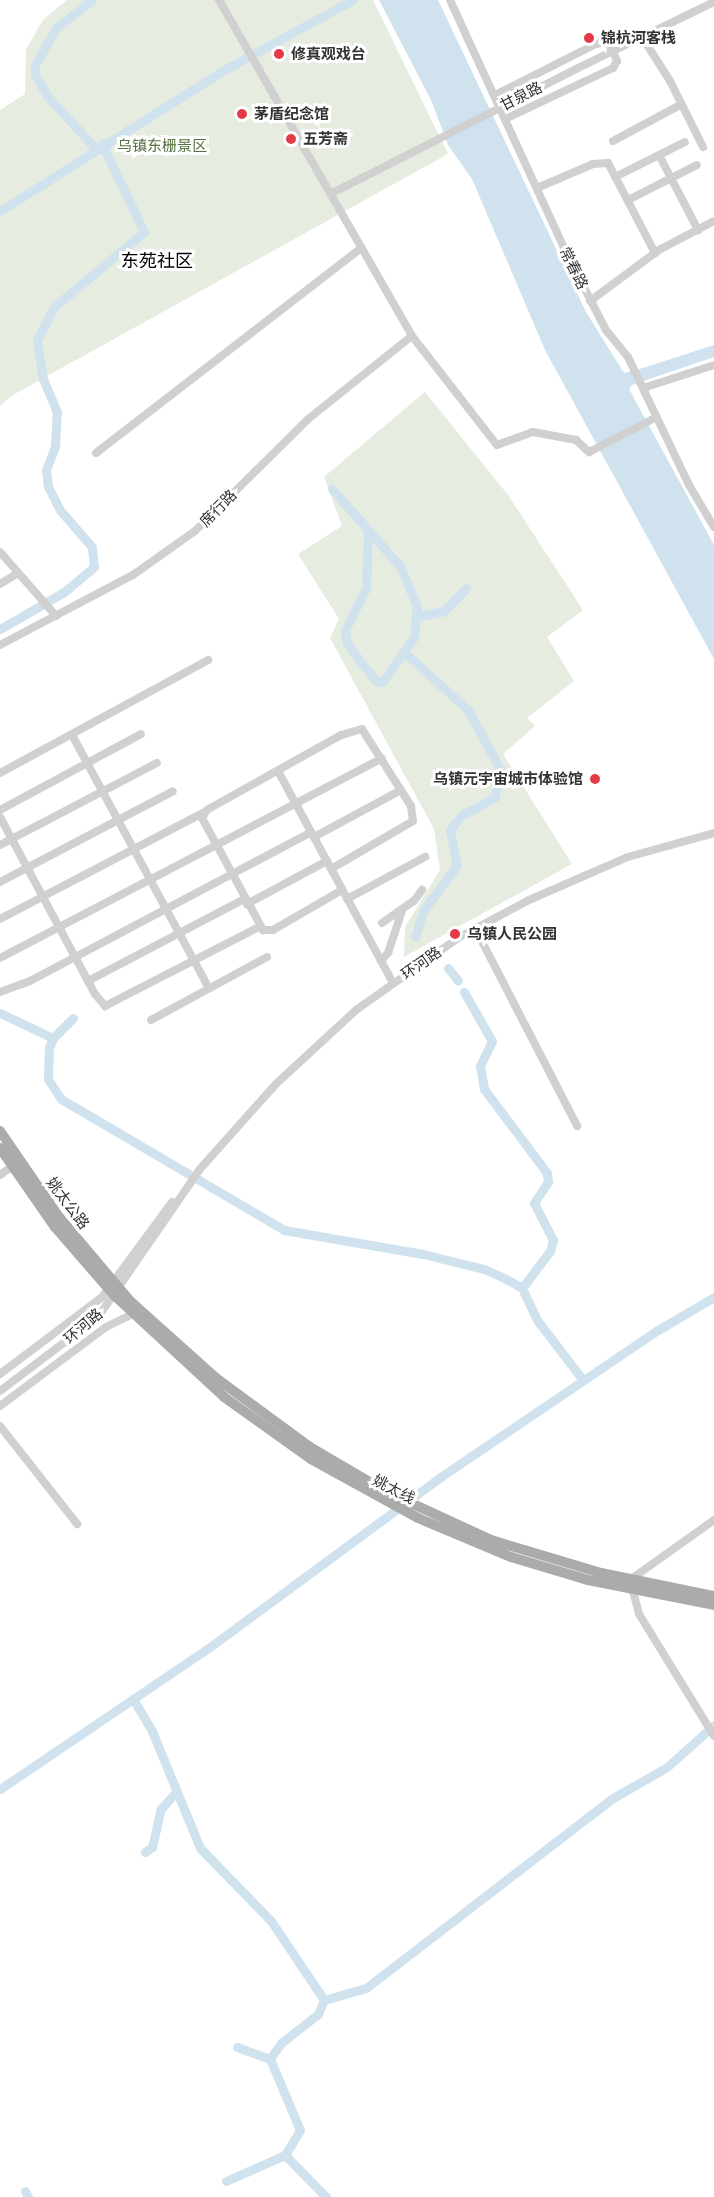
<!DOCTYPE html>
<html>
<head>
<meta charset="utf-8">
<style>
  body { margin:0 }
  #map { position:relative; width:714px; height:2197px; overflow:hidden; background:#fff; font-family:Ubuntu,"Noto Sans SC",sans-serif }
  div>[style] { position:absolute }
  [style*='--x'] { left:calc(var(--x)*1px); top:calc(var(--y)*1px); width:calc(var(--w)*1px); rotate:calc(var(--a)*1deg) }
  .green>* { inset:0; background:#e6ecdf }
  .water>* { inset:0; background:#cfe2ee }
  .canal>* { height:9px; margin:-4.5px; padding:0 4.5px; transform-origin:4.5px; border-radius:4.5px; background:#cfe2ee }
  .minor>* { height:8px; margin:-4px; padding:0 4px; transform-origin:4px; border-radius:4px; background:#d0d0d0 }
  .major>* { height:10px; margin:-5px; padding:0 5px; transform-origin:5px; border-radius:5px; background:#ababab }
  .minor-bridge>* { height:8px; margin:-4px; padding:0 4px; transform-origin:4px; border-radius:4px; background:#d0d0d0 }
  .dots>* { width:16px; height:16px; translate:-50% -50%; box-sizing:border-box; border:3px solid #fff; border-radius:50% }
  span { translate:-50% -50%; white-space:nowrap; text-align:center; line-height:1.15; -webkit-text-stroke:6px #fff; paint-order:stroke }
  .poi-label { font-size:15px; color:#333; font-weight:700 }
  .left { translate:0 -50%; text-align:left }
  .right { translate:-100% -50%; text-align:right }
  .street-label { font-size:15px; color:#333 }
  .park-label { font-size:15px; color:#56703f }
  .quarter-label { font-size:18px; color:#000 }
</style>
</head>
<body>
<div id="map">
  <div class="green">
    <i style="clip-path:polygon(67px 0,373px 0,448px 154px,11px 396px,0 406px,0 110px,25px 94px,26px 49px,43px 20px)"></i>
    <i style="clip-path:polygon(425px 392px,508px 495px,583px 610px,547px 637px,574px 681px,527px 718px,535px 726px,503px 754px,572px 864px,404px 957px,405px 927px,440px 870px,434px 829px,330px 638px,339px 619px,298px 554px,342px 526px,324px 477px)"></i>
  </div>
  <div class="water">
    <i style="clip-path:polygon(379px 0,438px 0,586px 312px,622px 370px,625px 373px,643px 368px,714px 345px,714px 357px,632px 385px,629px 389px,714px 545px,714px 659px,545px 350px,472px 179px,448px 145px,431px 100px)"></i>
  </div>
  <div class="canal">
    <i style="--x:92;--y:0;--w:46;--a:142.1"></i>
    <i style="--x:56;--y:28;--w:43;--a:119.6"></i>
    <i style="--x:35;--y:65;--w:10;--a:90"></i>
    <i style="--x:35;--y:75;--w:27;--a:59"></i>
    <i style="--x:49;--y:98;--w:69;--a:47.3"></i>
    <i style="--x:0;--y:211;--w:262;--a:-32.2"></i>
    <i style="--x:222;--y:71;--w:149;--a:-28.5"></i>
    <i style="--x:332;--y:489;--w:103;--a:48.6"></i>
    <i style="--x:400;--y:566;--w:43;--a:67"></i>
    <i style="--x:417;--y:606;--w:31;--a:96"></i>
    <i style="--x:414;--y:637;--w:55;--a:125.4"></i>
    <i style="--x:382;--y:682;--w:6;--a:-171"></i>
    <i style="--x:376;--y:681;--w:22;--a:-129"></i>
    <i style="--x:362;--y:664;--w:26;--a:-126"></i>
    <i style="--x:347;--y:643;--w:13;--a:-99"></i>
    <i style="--x:345;--y:630;--w:47;--a:-63.4"></i>
    <i style="--x:366;--y:588;--w:54;--a:-87.9"></i>
    <i style="--x:419;--y:616;--w:25;--a:-11"></i>
    <i style="--x:444;--y:611;--w:32;--a:-46"></i>
    <i style="--x:0;--y:629;--w:74;--a:-30"></i>
    <i style="--x:64;--y:592;--w:39;--a:-40"></i>
    <i style="--x:94;--y:567;--w:20;--a:-96"></i>
    <i style="--x:92;--y:547;--w:49;--a:-130.9"></i>
    <i style="--x:60;--y:510;--w:27;--a:-117"></i>
    <i style="--x:48;--y:486;--w:16;--a:-97"></i>
    <i style="--x:46;--y:470;--w:26;--a:-69"></i>
    <i style="--x:55;--y:446;--w:34;--a:-87"></i>
    <i style="--x:57;--y:412;--w:36;--a:-113"></i>
    <i style="--x:43;--y:379;--w:39;--a:-99"></i>
    <i style="--x:37;--y:340;--w:37;--a:-63"></i>
    <i style="--x:54;--y:307;--w:117;--a:-39.8"></i>
    <i style="--x:144;--y:232;--w:98;--a:-115.5"></i>
    <i style="--x:404;--y:652;--w:86;--a:42.2"></i>
    <i style="--x:468;--y:710;--w:67;--a:61.5"></i>
    <i style="--x:500;--y:769;--w:28;--a:100"></i>
    <i style="--x:495;--y:797;--w:38;--a:151"></i>
    <i style="--x:462;--y:815;--w:19;--a:129"></i>
    <i style="--x:450;--y:830;--w:36;--a:79"></i>
    <i style="--x:457;--y:865;--w:57;--a:126.5"></i>
    <i style="--x:423;--y:911;--w:27;--a:107"></i>
    <i style="--x:448;--y:968;--w:16;--a:52"></i>
    <i style="--x:464;--y:992;--w:56;--a:60.3"></i>
    <i style="--x:492;--y:1041;--w:28;--a:116"></i>
    <i style="--x:480;--y:1066;--w:23;--a:80"></i>
    <i style="--x:484;--y:1089;--w:105;--a:53.1"></i>
    <i style="--x:547;--y:1173;--w:9;--a:84"></i>
    <i style="--x:548;--y:1182;--w:25;--a:124"></i>
    <i style="--x:534;--y:1203;--w:42;--a:62.8"></i>
    <i style="--x:553;--y:1240;--w:11;--a:105"></i>
    <i style="--x:550;--y:1251;--w:46;--a:127.1"></i>
    <i style="--x:0;--y:1013;--w:59;--a:25.3"></i>
    <i style="--x:73;--y:1018;--w:28;--a:135"></i>
    <i style="--x:53;--y:1038;--w:11;--a:112"></i>
    <i style="--x:49;--y:1048;--w:31;--a:92"></i>
    <i style="--x:48;--y:1079;--w:24;--a:57"></i>
    <i style="--x:61;--y:1099;--w:259;--a:30.4"></i>
    <i style="--x:284;--y:1230;--w:141;--a:9.8"></i>
    <i style="--x:423;--y:1254;--w:63;--a:13.8"></i>
    <i style="--x:484;--y:1269;--w:24;--a:24"></i>
    <i style="--x:506;--y:1279;--w:18;--a:29"></i>
    <i style="--x:522;--y:1288;--w:35;--a:65"></i>
    <i style="--x:537;--y:1320;--w:76;--a:52.5"></i>
    <i style="--x:133;--y:1699;--w:37;--a:59"></i>
    <i style="--x:152;--y:1731;--w:126;--a:67.7"></i>
    <i style="--x:200;--y:1848;--w:102;--a:45.8"></i>
    <i style="--x:271;--y:1921;--w:95;--a:56.1"></i>
    <i style="--x:324;--y:2000;--w:15;--a:113"></i>
    <i style="--x:318;--y:2014;--w:47;--a:141.9"></i>
    <i style="--x:281;--y:2043;--w:19;--a:125"></i>
    <i style="--x:270;--y:2059;--w:77;--a:67.1"></i>
    <i style="--x:300;--y:2130;--w:29;--a:121"></i>
    <i style="--x:285;--y:2155;--w:59;--a:45.7"></i>
    <i style="--x:0;--y:1789;--w:258;--a:-34.1"></i>
    <i style="--x:214;--y:1644;--w:280;--a:-36.4"></i>
    <i style="--x:439;--y:1478;--w:264;--a:-34.1"></i>
    <i style="--x:658;--y:1330;--w:65;--a:-30.5"></i>
    <i style="--x:145;--y:1852;--w:9;--a:-36"></i>
    <i style="--x:152;--y:1847;--w:39;--a:-77"></i>
    <i style="--x:161;--y:1809;--w:23;--a:-49"></i>
    <i style="--x:324;--y:2000;--w:44;--a:-15.9"></i>
    <i style="--x:366;--y:1988;--w:312;--a:-37.6"></i>
    <i style="--x:613;--y:1798;--w:62;--a:-29.9"></i>
    <i style="--x:667;--y:1767;--w:63;--a:-41.8"></i>
    <i style="--x:237;--y:2047;--w:35;--a:20"></i>
    <i style="--x:226;--y:2181;--w:64;--a:-23.8"></i>
    <i style="--x:25;--y:2191;--w:7;--a:63"></i>
  </div>
  <div class="minor">
    <i style="--x:219;--y:0;--w:387;--a:60.1"></i>
    <i style="--x:412;--y:336;--w:138;--a:52.1"></i>
    <i style="--x:497;--y:445;--w:38;--a:-20"></i>
    <i style="--x:533;--y:432;--w:44;--a:10.5"></i>
    <i style="--x:576;--y:440;--w:18;--a:43"></i>
    <i style="--x:589;--y:452;--w:74;--a:-27.3"></i>
    <i style="--x:450;--y:0;--w:277;--a:65.3"></i>
    <i style="--x:566;--y:252;--w:88;--a:62.9"></i>
    <i style="--x:606;--y:330;--w:35;--a:51"></i>
    <i style="--x:628;--y:357;--w:142;--a:64.5"></i>
    <i style="--x:689;--y:485;--w:49;--a:59.2"></i>
    <i style="--x:642;--y:37;--w:52;--a:57.5"></i>
    <i style="--x:670;--y:81;--w:74;--a:63.4"></i>
    <i style="--x:578;--y:68;--w:151;--a:-25.9"></i>
    <i style="--x:495;--y:95;--w:113;--a:-26.8"></i>
    <i style="--x:596;--y:44;--w:10;--a:-11"></i>
    <i style="--x:606;--y:42;--w:11;--a:52"></i>
    <i style="--x:613;--y:51;--w:11;--a:68"></i>
    <i style="--x:617;--y:61;--w:8;--a:120"></i>
    <i style="--x:613;--y:68;--w:119;--a:154.7"></i>
    <i style="--x:613;--y:141;--w:78;--a:-28.2"></i>
    <i style="--x:659;--y:155;--w:85;--a:62.5"></i>
    <i style="--x:615;--y:177;--w:78;--a:-26.6"></i>
    <i style="--x:537;--y:188;--w:61;--a:-23.2"></i>
    <i style="--x:593;--y:164;--w:15;--a:-4"></i>
    <i style="--x:608;--y:163;--w:102;--a:62.4"></i>
    <i style="--x:330;--y:194;--w:42;--a:-26.6"></i>
    <i style="--x:628;--y:200;--w:77;--a:-26.9"></i>
    <i style="--x:590;--y:301;--w:86;--a:-36.5"></i>
    <i style="--x:659;--y:250;--w:62;--a:-27.8"></i>
    <i style="--x:643;--y:388;--w:75;--a:-17.9"></i>
    <i style="--x:96;--y:453;--w:335;--a:-37.7"></i>
    <i style="--x:0;--y:552;--w:85;--a:48.8"></i>
    <i style="--x:0;--y:584;--w:21;--a:-31"></i>
    <i style="--x:0;--y:645;--w:150;--a:-27.8"></i>
    <i style="--x:133;--y:575;--w:76;--a:-35.4"></i>
    <i style="--x:195;--y:531;--w:158;--a:-44.7"></i>
    <i style="--x:307;--y:420;--w:134;--a:-38.7"></i>
    <i style="--x:72;--y:735;--w:288;--a:61.6"></i>
    <i style="--x:278;--y:771;--w:241;--a:61.5"></i>
    <i style="--x:0;--y:773;--w:237;--a:-28.5"></i>
    <i style="--x:0;--y:810;--w:160;--a:-28.3"></i>
    <i style="--x:0;--y:817;--w:201;--a:61.8"></i>
    <i style="--x:95;--y:994;--w:16;--a:50"></i>
    <i style="--x:105;--y:1006;--w:173;--a:-27.2"></i>
    <i style="--x:314;--y:837;--w:99;--a:-28.4"></i>
    <i style="--x:0;--y:845;--w:177;--a:-27.6"></i>
    <i style="--x:331;--y:869;--w:95;--a:-30.3"></i>
    <i style="--x:413;--y:821;--w:15;--a:-98"></i>
    <i style="--x:411;--y:806;--w:91;--a:-122.5"></i>
    <i style="--x:362;--y:729;--w:22;--a:164"></i>
    <i style="--x:341;--y:735;--w:154;--a:150.8"></i>
    <i style="--x:207;--y:810;--w:9;--a:122"></i>
    <i style="--x:202;--y:818;--w:128;--a:61.4"></i>
    <i style="--x:263;--y:930;--w:10;--a:0"></i>
    <i style="--x:273;--y:930;--w:80;--a:-30.1"></i>
    <i style="--x:0;--y:882;--w:195;--a:-27.7"></i>
    <i style="--x:347;--y:899;--w:89;--a:-28.3"></i>
    <i style="--x:247;--y:904;--w:91;--a:-28.3"></i>
    <i style="--x:0;--y:919;--w:229;--a:-27.6"></i>
    <i style="--x:382;--y:923;--w:39;--a:-35"></i>
    <i style="--x:414;--y:901;--w:14;--a:-54"></i>
    <i style="--x:475;--y:928;--w:223;--a:62.7"></i>
    <i style="--x:0;--y:958;--w:431;--a:-27.6"></i>
    <i style="--x:381;--y:961;--w:11;--a:-49"></i>
    <i style="--x:388;--y:953;--w:44;--a:-71.6"></i>
    <i style="--x:88;--y:981;--w:176;--a:-27.7"></i>
    <i style="--x:0;--y:992;--w:32;--a:-20"></i>
    <i style="--x:30;--y:981;--w:318;--a:-27.9"></i>
    <i style="--x:151;--y:1020;--w:132;--a:-28.5"></i>
    <i style="--x:0;--y:1175;--w:21;--a:-35"></i>
    <i style="--x:0;--y:1374;--w:128;--a:-37"></i>
    <i style="--x:102;--y:1297;--w:118;--a:-53.6"></i>
    <i style="--x:0;--y:1391;--w:123;--a:-37.1"></i>
    <i style="--x:98;--y:1317;--w:180;--a:-55.4"></i>
    <i style="--x:200;--y:1169;--w:115;--a:-48.2"></i>
    <i style="--x:277;--y:1083;--w:108;--a:-42.7"></i>
    <i style="--x:356;--y:1010;--w:125;--a:-35.2"></i>
    <i style="--x:458;--y:938;--w:81;--a:-28.2"></i>
    <i style="--x:529;--y:900;--w:108;--a:-23.5"></i>
    <i style="--x:628;--y:857;--w:89;--a:-15.6"></i>
    <i style="--x:0;--y:1406;--w:132;--a:-36.7"></i>
    <i style="--x:106;--y:1327;--w:30;--a:-26"></i>
    <i style="--x:0;--y:1426;--w:125;--a:51.8"></i>
    <i style="--x:714;--y:1520;--w:103;--a:144.5"></i>
    <i style="--x:630;--y:1580;--w:35;--a:75"></i>
    <i style="--x:639;--y:1614;--w:143;--a:58.4"></i>
  </div>
  <div class="major">
    <i style="--x:0;--y:1131;--w:104;--a:55.5"></i>
    <i style="--x:59;--y:1217;--w:110;--a:49.8"></i>
    <i style="--x:130;--y:1301;--w:115;--a:41.8"></i>
    <i style="--x:216;--y:1378;--w:117;--a:36.3"></i>
    <i style="--x:310;--y:1447;--w:87;--a:30.4"></i>
    <i style="--x:385;--y:1491;--w:117;--a:24.8"></i>
    <i style="--x:491;--y:1540;--w:115;--a:16.7"></i>
    <i style="--x:601;--y:1573;--w:115;--a:11.5"></i>
    <i style="--x:0;--y:1148;--w:96;--a:55.2"></i>
    <i style="--x:55;--y:1227;--w:90;--a:49.1"></i>
    <i style="--x:114;--y:1295;--w:150;--a:42.8"></i>
    <i style="--x:224;--y:1397;--w:107;--a:35.5"></i>
    <i style="--x:311;--y:1459;--w:122;--a:28.9"></i>
    <i style="--x:418;--y:1518;--w:101;--a:22.8"></i>
    <i style="--x:511;--y:1557;--w:80;--a:16.6"></i>
    <i style="--x:588;--y:1580;--w:128;--a:11.2"></i>
  </div>
  <div class="minor-bridge">
    <i style="--x:368;--y:175;--w:236;--a:-27"></i>
  </div>
  <div class="dots">
    <i style="left:589px;top:38px;background:#e63946"></i>
    <i style="left:279px;top:54px;background:#e63946"></i>
    <i style="left:242px;top:114px;background:#e63946"></i>
    <i style="left:291px;top:139px;background:#e63946"></i>
    <i style="left:595px;top:779px;background:#e63946"></i>
    <i style="left:455px;top:934px;background:#e63946"></i>
  </div>
  <div class="poi-label">
    <span class="left" style="left:601px;top:38px">锦杭河客栈</span>
    <span class="left" style="left:291px;top:54px">修真观戏台</span>
    <span class="left" style="left:254px;top:114px">茅盾纪念馆</span>
    <span class="left" style="left:303px;top:139px">五芳斋</span>
    <span class="right" style="left:583px;top:779px">乌镇元宇宙城市体验馆</span>
    <span class="left" style="left:467px;top:934px">乌镇人民公园</span>
  </div>
  <div class="street-label">
    <span style="left:521px;top:96px;rotate:-27deg">甘泉路</span>
    <span style="left:574px;top:268px;rotate:64deg">常春路</span>
    <span style="left:218px;top:508px;rotate:-45deg">席行路</span>
    <span style="left:421px;top:963px;rotate:-35deg">环河路</span>
    <span style="left:68px;top:1203px;rotate:53deg">姚太公路</span>
    <span style="left:83px;top:1326px;rotate:-41deg">环河路</span>
    <span style="left:394px;top:1489px;rotate:27deg">姚太线</span>
  </div>
  <div class="park-label">
    <span style="left:162px;top:146px">乌镇东栅景区</span>
  </div>
  <div class="quarter-label">
    <span style="left:157px;top:260px">东苑社区</span>
  </div>
</div>
</body>
</html>
